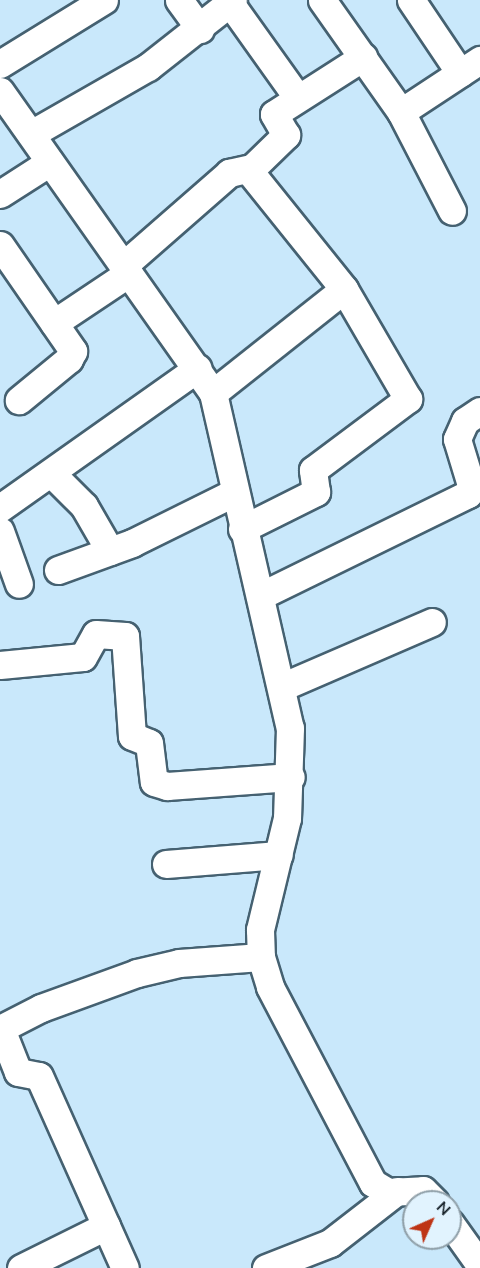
<!DOCTYPE html>
<html>
<head>
<meta charset="utf-8">
<style>
  body { margin:0 }
  #map { position:relative; width:480px; height:1268px; overflow:hidden; background:#c9e8fb; font-family:"Nunito Sans",sans-serif }
  div>[style] { position:absolute }
  [style*='--x'] { left:calc(var(--x)*1px); top:calc(var(--y)*1px); width:calc(var(--w)*1px); rotate:calc(var(--a)*1deg) }
  .roads { filter:drop-shadow(2px 0 #456171) drop-shadow(-2px 0 #456171) drop-shadow(0 2px #456171) drop-shadow(0 -2px #456171) }
  .street>* { height:27px; margin:-13.5px; padding:0 13.5px; transform-origin:13.5px; border-radius:13.5px; background:#fff }
  span { translate:-50% -50%; white-space:nowrap; text-align:center; line-height:1.15; -webkit-text-stroke:4.5px #e1f3fe; paint-order:stroke }
  .north { position:absolute; left:402px; top:1190px; width:60px; height:60px; box-sizing:border-box; background:#e1f3fe; border:2px solid #8f9fa8; border-radius:50%; rotate:45deg; font-size:16px; font-weight:700; line-height:24px; text-align:center; color:#152027 }
  .north::after { content:''; display:block; margin:auto; width:21px; height:27px; background:#be3415; clip-path:polygon(50% 0,100% 100%,50% 72%,0 100%) }
</style>
</head>
<body>
<div id="map">
  <div class="roads">
    <div class="street">
      <i style="--x:179;--y:0;--w:36;--a:54"></i>
      <i style="--x:322;--y:0;--w:137;--a:54.8"></i>
      <i style="--x:401;--y:112;--w:111;--a:62.7"></i>
      <i style="--x:411;--y:0;--w:88;--a:56.1"></i>
      <i style="--x:230;--y:3;--w:115;--a:54.5"></i>
      <i style="--x:0;--y:64;--w:122;--a:-31.6"></i>
      <i style="--x:0;--y:91;--w:370;--a:54.8"></i>
      <i style="--x:213;--y:393;--w:344;--a:77.1"></i>
      <i style="--x:290;--y:728;--w:90;--a:91.9"></i>
      <i style="--x:287;--y:818;--w:115;--a:103.6"></i>
      <i style="--x:260;--y:930;--w:27;--a:88"></i>
      <i style="--x:261;--y:957;--w:31;--a:73"></i>
      <i style="--x:270;--y:987;--w:221;--a:62.3"></i>
      <i style="--x:373;--y:1183;--w:17;--a:31"></i>
      <i style="--x:388;--y:1192;--w:35;--a:-3"></i>
      <i style="--x:423;--y:1190;--w:17;--a:45"></i>
      <i style="--x:401;--y:112;--w:95;--a:-33.4"></i>
      <i style="--x:31;--y:134;--w:135;--a:-29.8"></i>
      <i style="--x:148;--y:67;--w:108;--a:-38.2"></i>
      <i style="--x:0;--y:194;--w:59;--a:-32.6"></i>
      <i style="--x:0;--y:245;--w:129;--a:55.4"></i>
      <i style="--x:73;--y:351;--w:9;--a:117"></i>
      <i style="--x:69;--y:359;--w:65;--a:140.6"></i>
      <i style="--x:124;--y:265;--w:140;--a:-41.2"></i>
      <i style="--x:229;--y:173;--w:23;--a:-13"></i>
      <i style="--x:54;--y:323;--w:90;--a:-33.7"></i>
      <i style="--x:213;--y:393;--w:167;--a:-38.4"></i>
      <i style="--x:52;--y:474;--w:45;--a:45"></i>
      <i style="--x:84;--y:506;--w:52;--a:60"></i>
      <i style="--x:0;--y:508;--w:242;--a:-35.3"></i>
      <i style="--x:242;--y:529;--w:83;--a:-26.6"></i>
      <i style="--x:316;--y:492;--w:22;--a:-98"></i>
      <i style="--x:313;--y:470;--w:119;--a:-36.8"></i>
      <i style="--x:408;--y:399;--w:127;--a:-120.2"></i>
      <i style="--x:344;--y:289;--w:151;--a:-128.8"></i>
      <i style="--x:249;--y:171;--w:52;--a:-44.2"></i>
      <i style="--x:286;--y:135;--w:24;--a:-120"></i>
      <i style="--x:274;--y:114;--w:106;--a:-32.6"></i>
      <i style="--x:0;--y:531;--w:56;--a:70.3"></i>
      <i style="--x:58;--y:570;--w:79;--a:-20"></i>
      <i style="--x:132;--y:543;--w:113;--a:-26.3"></i>
      <i style="--x:260;--y:596;--w:232;--a:-26.1"></i>
      <i style="--x:468;--y:494;--w:9;--a:-72"></i>
      <i style="--x:471;--y:485;--w:48;--a:-106.9"></i>
      <i style="--x:457;--y:439;--w:20;--a:-66"></i>
      <i style="--x:465;--y:421;--w:18;--a:-34"></i>
      <i style="--x:0;--y:665;--w:83;--a:-5.5"></i>
      <i style="--x:83;--y:657;--w:26;--a:-61"></i>
      <i style="--x:96;--y:634;--w:29;--a:4"></i>
      <i style="--x:125;--y:636;--w:100;--a:86"></i>
      <i style="--x:132;--y:736;--w:18;--a:22"></i>
      <i style="--x:149;--y:743;--w:39;--a:83"></i>
      <i style="--x:154;--y:782;--w:14;--a:17"></i>
      <i style="--x:167;--y:786;--w:124;--a:-4.2"></i>
      <i style="--x:284;--y:686;--w:161;--a:-23.4"></i>
      <i style="--x:166;--y:864;--w:113;--a:-4.6"></i>
      <i style="--x:0;--y:1029;--w:46;--a:-27.1"></i>
      <i style="--x:41;--y:1008;--w:102;--a:-20"></i>
      <i style="--x:137;--y:973;--w:43;--a:-13.4"></i>
      <i style="--x:179;--y:963;--w:82;--a:-4.2"></i>
      <i style="--x:1;--y:1029;--w:46;--a:68.4"></i>
      <i style="--x:18;--y:1072;--w:21;--a:11"></i>
      <i style="--x:39;--y:1076;--w:210;--a:65.9"></i>
      <i style="--x:450;--y:1223;--w:52;--a:54.5"></i>
      <i style="--x:21;--y:1268;--w:95;--a:-26.3"></i>
      <i style="--x:266;--y:1268;--w:69;--a:-21.3"></i>
      <i style="--x:330;--y:1243;--w:85;--a:-37.8"></i>
    </div>
  </div>
  <div class="north">N</div>
</div>
</body>
</html>
